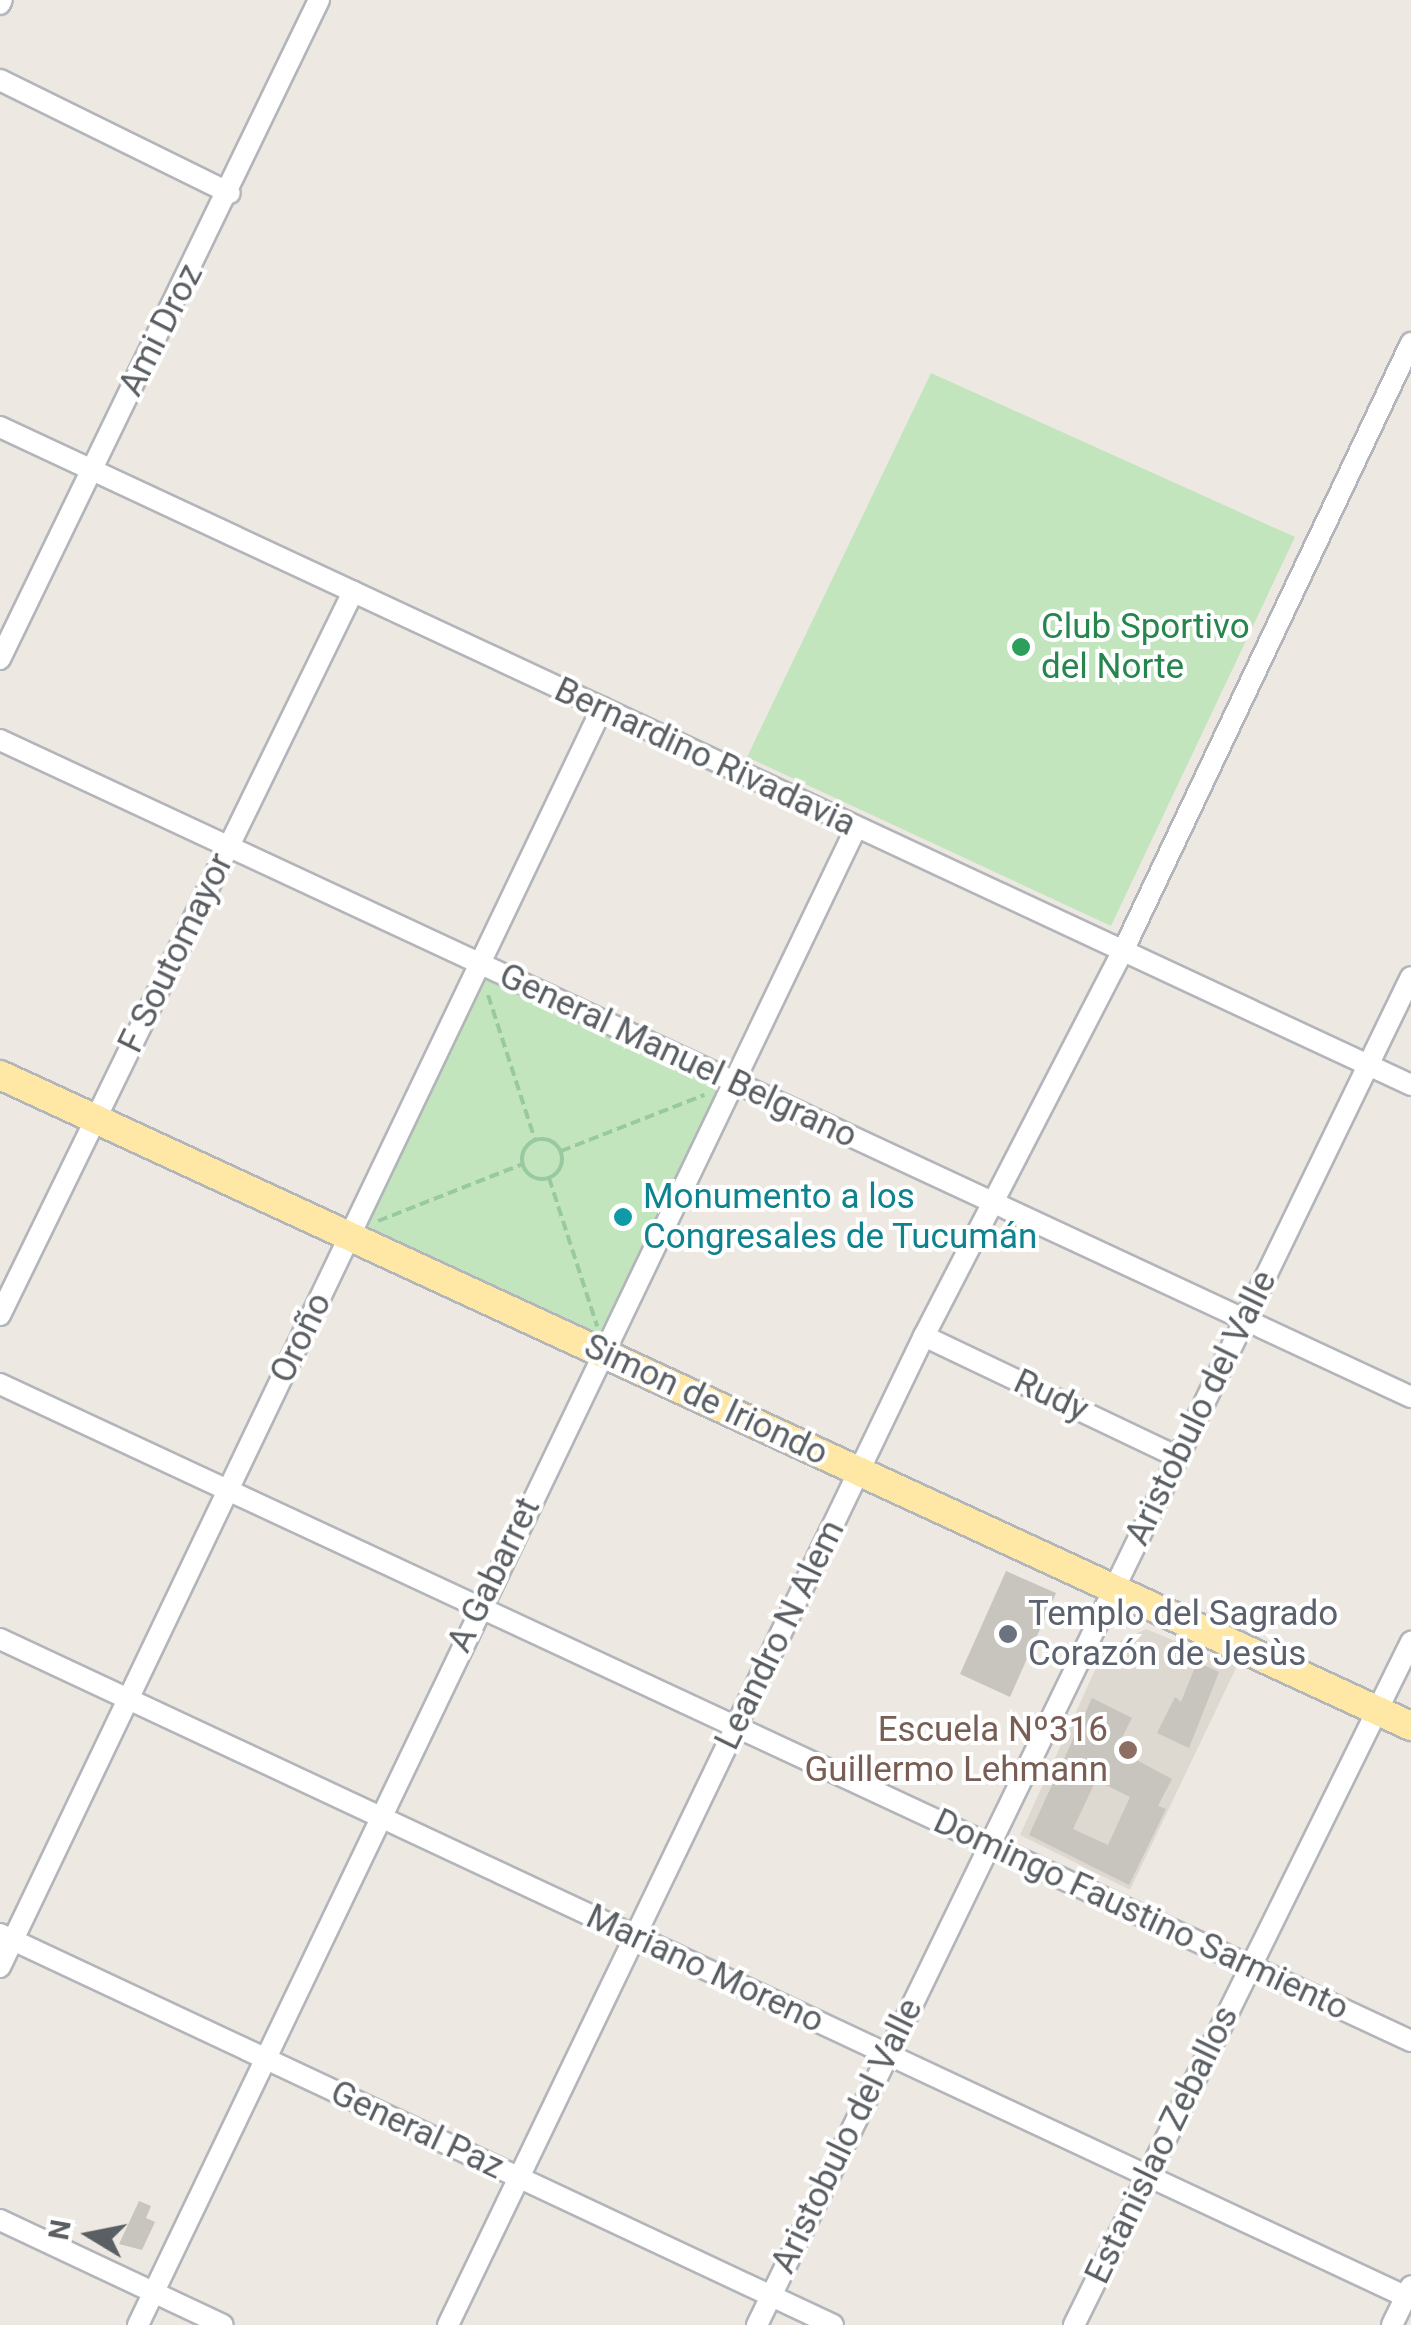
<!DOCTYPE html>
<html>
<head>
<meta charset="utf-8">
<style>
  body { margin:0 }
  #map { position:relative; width:1411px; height:2325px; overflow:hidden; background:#ede9e2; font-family:Roboto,sans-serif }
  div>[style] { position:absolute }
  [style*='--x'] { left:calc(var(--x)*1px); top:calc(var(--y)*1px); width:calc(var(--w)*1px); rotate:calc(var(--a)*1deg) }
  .education>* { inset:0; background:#ddd8d0 }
  .green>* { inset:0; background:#c2e5be }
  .building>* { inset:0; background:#c8c4be }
  .path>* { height:4px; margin-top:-2px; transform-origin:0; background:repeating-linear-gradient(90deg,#98c9a1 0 10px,transparent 0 15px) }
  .path>.ring { margin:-2px; padding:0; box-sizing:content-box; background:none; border:4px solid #98c9a1; border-radius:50% }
  .roads { filter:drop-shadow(2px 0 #b2b5b9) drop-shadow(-2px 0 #b2b5b9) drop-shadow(0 2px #b2b5b9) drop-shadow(0 -2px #b2b5b9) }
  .minor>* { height:20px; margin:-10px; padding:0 10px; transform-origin:10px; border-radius:10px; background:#fff }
  .major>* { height:28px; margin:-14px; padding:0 14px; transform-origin:14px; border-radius:14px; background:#ffe7a5 }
  .dots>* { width:28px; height:28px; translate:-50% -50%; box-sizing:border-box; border:5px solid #fff; border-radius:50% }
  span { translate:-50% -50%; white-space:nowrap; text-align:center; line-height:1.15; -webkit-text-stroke:8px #fff; paint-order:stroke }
  .street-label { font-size:35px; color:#5a5f63 }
  .leisure-label { font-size:35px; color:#27864d }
  .left { translate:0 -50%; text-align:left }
  .culture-label { font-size:35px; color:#0d838f }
  .worship-label { font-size:35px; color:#5b616d }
  .education-label { font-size:35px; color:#785e54 }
  .right { translate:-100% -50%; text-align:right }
  .north { position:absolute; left:40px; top:2185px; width:100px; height:100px; -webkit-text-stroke:8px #fff; paint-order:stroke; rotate:280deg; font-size:28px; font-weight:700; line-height:40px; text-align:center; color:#5a5f63 }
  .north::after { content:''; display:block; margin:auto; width:35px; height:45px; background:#5a5f63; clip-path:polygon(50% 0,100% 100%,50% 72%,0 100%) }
</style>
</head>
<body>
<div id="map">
  <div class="education">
    <i style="clip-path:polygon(1146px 1629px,1237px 1666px,1130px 1890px,1020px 1835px,1105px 1648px)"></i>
  </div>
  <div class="green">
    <i style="clip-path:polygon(931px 373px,1295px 537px,1111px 926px,747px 757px)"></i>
    <i style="clip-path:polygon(479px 963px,735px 1082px,601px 1351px,349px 1238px)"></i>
  </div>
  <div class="building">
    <i style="clip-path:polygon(1006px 1571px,1056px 1593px,1010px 1697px,960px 1674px)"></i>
    <i style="clip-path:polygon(1197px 1662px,1219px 1672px,1189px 1748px,1157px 1733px,1175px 1697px,1181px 1702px)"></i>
    <i style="clip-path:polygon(evenodd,1092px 1698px,1132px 1718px,1116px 1749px,1172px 1779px,1158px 1806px,1166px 1809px,1129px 1885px,1029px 1835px,1092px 1698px,1096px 1780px,1130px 1797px,1108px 1845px,1073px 1829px,1096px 1780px)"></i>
    <i style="clip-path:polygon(139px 2201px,151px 2206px,146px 2218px,155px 2222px,142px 2250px,119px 2244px)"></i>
  </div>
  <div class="path">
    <i style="--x:488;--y:995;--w:152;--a:72"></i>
    <i class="ring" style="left:522px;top:1139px;width:36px;height:36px"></i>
    <i style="--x:561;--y:1151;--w:154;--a:-21.4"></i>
    <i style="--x:549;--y:1178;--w:156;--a:72"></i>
    <i style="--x:378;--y:1221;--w:156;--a:-21.5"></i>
  </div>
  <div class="roads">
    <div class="minor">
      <i style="--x:0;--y:4;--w:4;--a:-63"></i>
      <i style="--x:0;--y:80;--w:256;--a:26.2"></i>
      <i style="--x:0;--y:427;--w:1557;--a:25"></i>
      <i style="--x:0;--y:659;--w:732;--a:-64.17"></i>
      <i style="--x:0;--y:740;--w:1556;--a:24.97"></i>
      <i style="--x:0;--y:1315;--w:805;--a:-63.98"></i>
      <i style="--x:924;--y:1336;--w:281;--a:25.5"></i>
      <i style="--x:0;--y:1384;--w:1556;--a:24.97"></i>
      <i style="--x:0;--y:1639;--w:1558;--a:25.07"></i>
      <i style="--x:0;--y:1934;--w:920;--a:25.14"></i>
      <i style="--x:0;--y:1967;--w:1396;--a:-64.44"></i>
      <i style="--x:0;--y:2220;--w:246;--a:25.2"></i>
      <i style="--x:138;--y:2325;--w:1660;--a:-64.38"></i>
      <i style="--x:448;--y:2325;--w:1098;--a:-64.3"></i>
      <i style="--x:924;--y:1336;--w:433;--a:-62.7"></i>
      <i style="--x:1123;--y:951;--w:673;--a:-64.65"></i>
      <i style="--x:757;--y:2325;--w:1498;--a:-64.12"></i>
      <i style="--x:1074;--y:2325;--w:762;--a:-63.74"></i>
      <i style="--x:1392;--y:2325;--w:43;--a:-64"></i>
    </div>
    <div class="major">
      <i style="--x:0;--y:1075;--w:1554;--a:24.77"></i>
    </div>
  </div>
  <div class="dots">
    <i style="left:1021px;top:647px;background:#2e9e5b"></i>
    <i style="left:623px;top:1217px;background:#0f9aa8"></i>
    <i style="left:1008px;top:1634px;background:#6b7280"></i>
    <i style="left:1128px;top:1750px;background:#8d6e63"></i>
  </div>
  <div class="street-label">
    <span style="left:161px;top:330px;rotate:-63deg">Ami Droz</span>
    <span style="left:705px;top:757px;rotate:25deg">Bernardino Rivadavia</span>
    <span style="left:176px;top:953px;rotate:-64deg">F Soutomayor</span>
    <span style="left:678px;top:1056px;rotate:25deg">General Manuel Belgrano</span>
    <span style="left:301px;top:1338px;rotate:-64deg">Oroño</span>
    <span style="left:1051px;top:1396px;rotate:25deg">Rudy</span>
    <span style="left:706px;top:1400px;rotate:25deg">Simon de Iriondo</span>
    <span style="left:1201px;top:1408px;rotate:-64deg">Aristobulo del Valle</span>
    <span style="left:494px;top:1575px;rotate:-64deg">A Gabarret</span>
    <span style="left:780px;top:1635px;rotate:-64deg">Leandro N Alem</span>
    <span style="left:1141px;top:1915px;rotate:25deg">Domingo Faustino Sarmiento</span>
    <span style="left:705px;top:1969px;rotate:25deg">Mariano Moreno</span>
    <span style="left:417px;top:2130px;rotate:25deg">General Paz</span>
    <span style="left:847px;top:2136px;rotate:-64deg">Aristobulo del Valle</span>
    <span style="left:1162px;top:2145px;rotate:-64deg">Estanislao Zeballos</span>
  </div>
  <div class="leisure-label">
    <span class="left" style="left:1041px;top:647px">Club Sportivo<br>del Norte</span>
  </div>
  <div class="culture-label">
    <span class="left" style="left:643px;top:1217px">Monumento a los<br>Congresales de Tucumán</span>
  </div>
  <div class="worship-label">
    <span class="left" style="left:1028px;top:1634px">Templo del Sagrado<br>Corazón de Jesùs</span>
  </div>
  <div class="education-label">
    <span class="right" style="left:1108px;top:1750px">Escuela Nº316<br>Guillermo Lehmann</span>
  </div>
  <div class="north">N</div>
</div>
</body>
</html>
